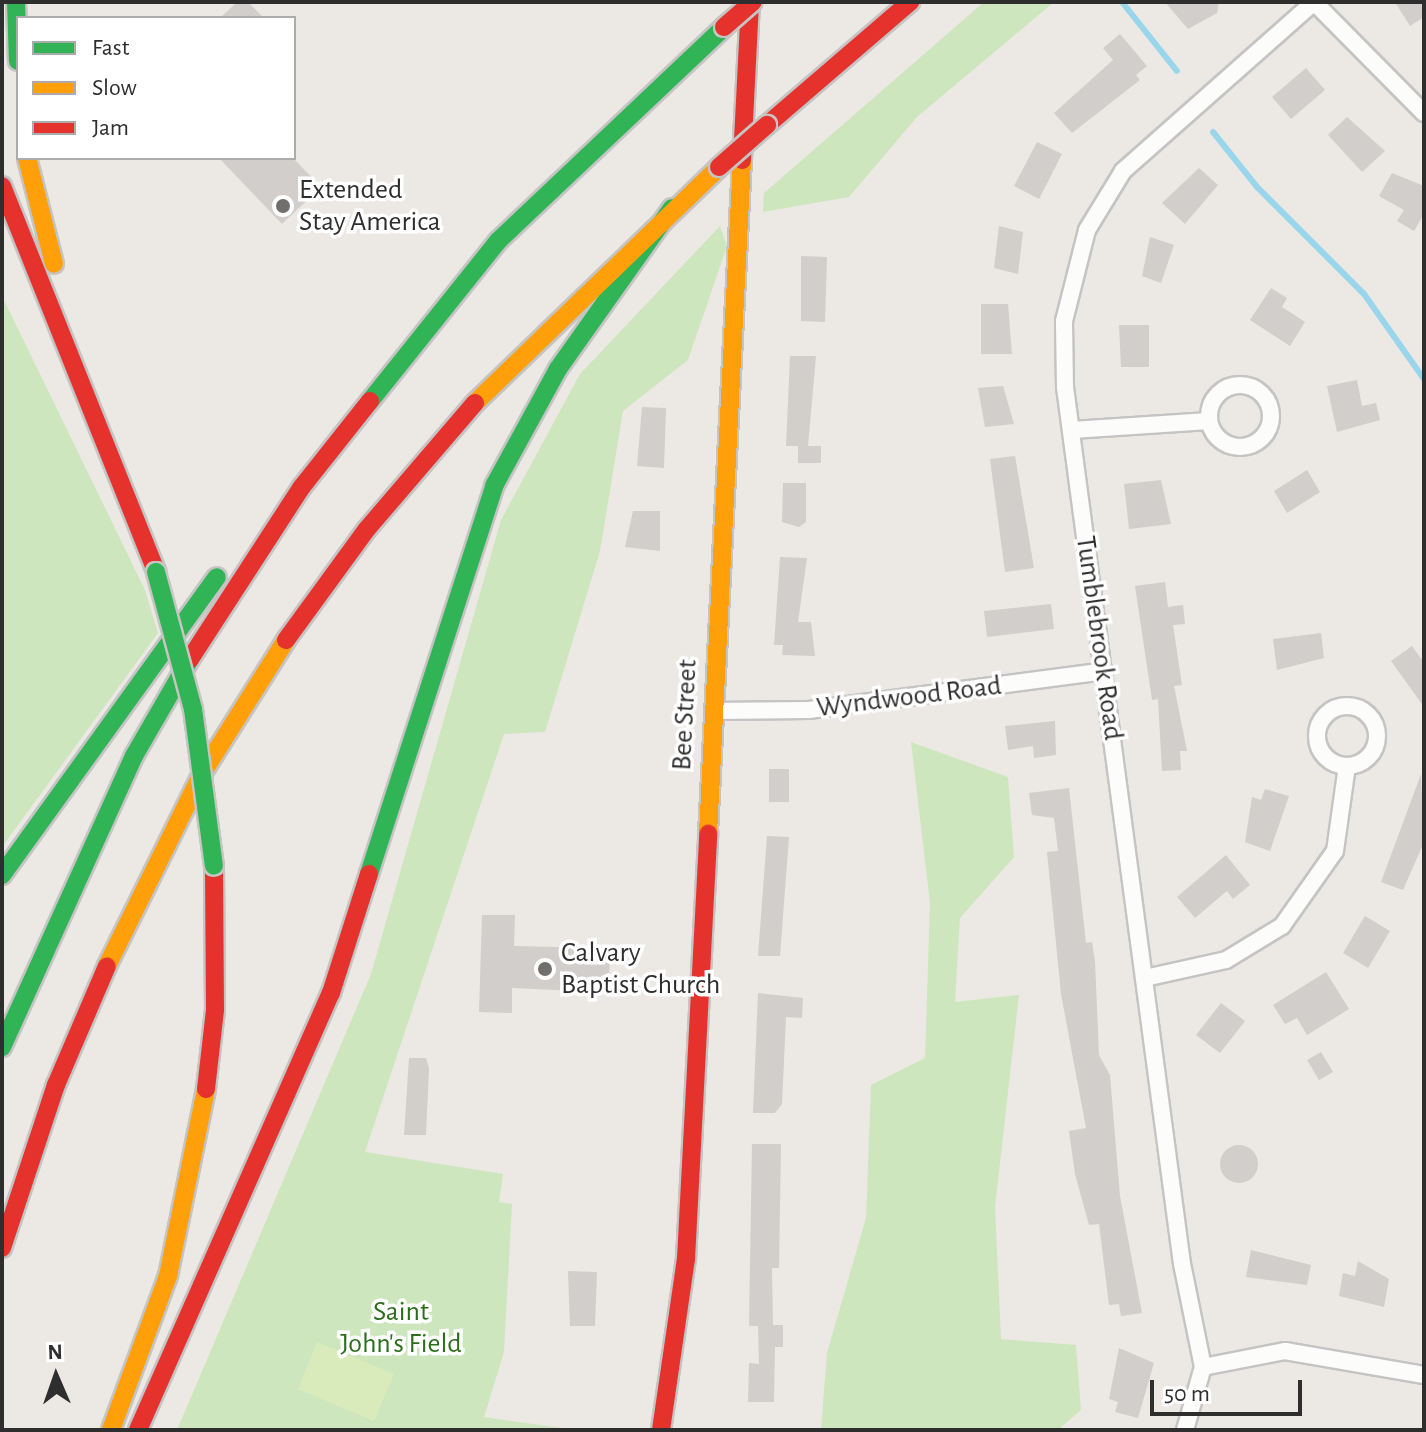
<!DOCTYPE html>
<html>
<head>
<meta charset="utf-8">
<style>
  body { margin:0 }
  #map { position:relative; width:1426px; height:1432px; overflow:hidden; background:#ece8e4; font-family:"Alegreya Sans",sans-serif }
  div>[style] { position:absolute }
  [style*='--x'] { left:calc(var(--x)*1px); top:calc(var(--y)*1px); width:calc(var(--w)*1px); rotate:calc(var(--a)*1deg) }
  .green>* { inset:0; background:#cee6be }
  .pitch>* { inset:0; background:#d9eabb }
  .stream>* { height:6px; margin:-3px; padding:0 3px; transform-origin:3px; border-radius:3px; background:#99d6ec }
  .building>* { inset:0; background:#d1cecb }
  .round { border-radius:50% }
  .roads { filter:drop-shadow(2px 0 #c5c4c5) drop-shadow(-2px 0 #c5c4c5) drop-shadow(0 2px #c5c4c5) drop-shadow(0 -2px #c5c4c5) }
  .street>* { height:16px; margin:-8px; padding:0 8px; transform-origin:8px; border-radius:8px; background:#fcfcfb }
  .street>.ring { margin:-8px; padding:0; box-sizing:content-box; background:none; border:16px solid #fcfcfb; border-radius:50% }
  .fast>* { height:18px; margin:-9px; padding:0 9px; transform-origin:9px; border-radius:9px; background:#30b455 }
  .slow>* { height:18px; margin:-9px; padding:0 9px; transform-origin:9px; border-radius:9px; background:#ff9f0a }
  .jam>* { height:18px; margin:-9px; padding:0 9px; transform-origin:9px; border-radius:9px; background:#e5322d }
  .bridges { filter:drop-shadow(2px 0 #c6c5c4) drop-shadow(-2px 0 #c6c5c4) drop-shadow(0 2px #c6c5c4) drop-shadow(0 -2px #c6c5c4) }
  .fast-bridge>* { height:18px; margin:-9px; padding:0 9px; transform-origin:9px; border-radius:9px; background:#30b455 }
  .jam-bridge>* { height:18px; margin:-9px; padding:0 9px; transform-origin:9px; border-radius:9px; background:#e5322d }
  .dots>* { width:22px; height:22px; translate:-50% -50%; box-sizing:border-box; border:4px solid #fff; border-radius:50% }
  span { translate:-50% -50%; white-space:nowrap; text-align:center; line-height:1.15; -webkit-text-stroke:7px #fff; paint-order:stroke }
  .poi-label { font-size:28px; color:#2e2e2e }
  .left { translate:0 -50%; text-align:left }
  .street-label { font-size:28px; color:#2e2e2e }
  .park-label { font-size:28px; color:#2c6e1b }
  .frame { position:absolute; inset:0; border:4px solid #2e2e2e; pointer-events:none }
  .legend { position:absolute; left:16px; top:16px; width:280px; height:144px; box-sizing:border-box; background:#fff; border:2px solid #ababab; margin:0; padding:10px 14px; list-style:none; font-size:24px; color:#2e2e2e }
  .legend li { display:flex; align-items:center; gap:16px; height:40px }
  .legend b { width:40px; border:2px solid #ababab }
  .north { position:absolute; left:16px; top:1336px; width:80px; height:80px; -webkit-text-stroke:6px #fff; paint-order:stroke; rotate:358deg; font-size:22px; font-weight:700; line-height:32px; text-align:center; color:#2e2e2e }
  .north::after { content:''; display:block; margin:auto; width:28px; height:36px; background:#2e2e2e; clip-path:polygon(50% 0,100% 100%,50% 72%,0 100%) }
  .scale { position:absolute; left:1150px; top:1380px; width:152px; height:36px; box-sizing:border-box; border:4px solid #2e2e2e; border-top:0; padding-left:10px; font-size:24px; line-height:28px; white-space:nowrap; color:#2e2e2e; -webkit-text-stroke:6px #fff; paint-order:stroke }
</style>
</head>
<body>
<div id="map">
  <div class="green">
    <i style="clip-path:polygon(984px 2px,1054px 2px,917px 117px,849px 197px,763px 212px,764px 193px)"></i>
    <i style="clip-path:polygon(720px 226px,727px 246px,688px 360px,623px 411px,600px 551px,545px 732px,504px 734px,365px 1152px,503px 1174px,499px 1202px,512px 1204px,504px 1352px,484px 1417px,576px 1430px,177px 1430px,371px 974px,501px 520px,580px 374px)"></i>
    <i style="clip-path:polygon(2px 296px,145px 590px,158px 633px,2px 847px)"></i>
    <i style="clip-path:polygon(911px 742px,1008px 777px,1014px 857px,960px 918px,955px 1002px,1019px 995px,995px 1207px,1001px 1339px,1076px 1345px,1081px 1410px,1058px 1430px,821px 1430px,827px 1353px,866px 1218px,871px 1085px,925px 1058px,930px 903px)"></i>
  </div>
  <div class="pitch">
    <i style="clip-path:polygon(317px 1342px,394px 1374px,374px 1421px,298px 1389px)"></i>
  </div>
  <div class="stream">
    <i style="--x:1122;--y:2;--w:88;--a:51.4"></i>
    <i style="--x:1213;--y:132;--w:70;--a:51.3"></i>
    <i style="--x:1257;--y:187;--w:151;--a:45"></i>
    <i style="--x:1364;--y:294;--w:104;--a:54.8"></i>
  </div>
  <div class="building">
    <i style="clip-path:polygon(237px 2px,248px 2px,264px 18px,220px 18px)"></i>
    <i style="clip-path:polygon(1165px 2px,1219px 2px,1217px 13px,1188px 29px)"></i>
    <i style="clip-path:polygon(1395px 2px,1424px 2px,1424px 17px,1410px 26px)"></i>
    <i style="clip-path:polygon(1120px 34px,1147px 66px,1136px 75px,1140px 80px,1072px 133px,1054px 113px,1113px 60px,1103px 48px)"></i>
    <i style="clip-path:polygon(1306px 68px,1325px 90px,1291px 119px,1272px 97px)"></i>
    <i style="clip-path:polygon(1347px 117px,1385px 151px,1362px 172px,1328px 135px)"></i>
    <i style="clip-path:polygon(1037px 142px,1062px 154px,1039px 199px,1014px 186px)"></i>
    <i style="clip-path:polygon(219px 158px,293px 158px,321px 187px,282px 224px)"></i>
    <i style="clip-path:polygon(1199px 168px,1218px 185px,1185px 224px,1162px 203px)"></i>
    <i style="clip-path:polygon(1392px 173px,1424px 186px,1424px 214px,1414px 231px,1397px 221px,1404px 210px,1379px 196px)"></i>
    <i style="clip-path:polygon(999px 226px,1023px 232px,1018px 274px,994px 268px)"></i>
    <i style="clip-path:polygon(1150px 237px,1174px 245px,1161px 283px,1142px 276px)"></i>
    <i style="clip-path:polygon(801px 256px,827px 257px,825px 322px,801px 321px)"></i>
    <i style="clip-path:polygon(1271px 288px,1287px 298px,1282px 307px,1305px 322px,1290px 346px,1250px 320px)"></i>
    <i style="clip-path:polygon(981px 304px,1008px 304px,1012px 354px,981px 354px)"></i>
    <i style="clip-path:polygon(1119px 325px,1149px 325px,1149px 367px,1121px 367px)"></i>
    <i style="clip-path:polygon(790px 356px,816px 356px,808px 446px,821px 446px,821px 463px,798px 463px,798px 446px,786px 446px)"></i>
    <i style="clip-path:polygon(1357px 380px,1362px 406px,1376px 403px,1380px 420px,1337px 432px,1327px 386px)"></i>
    <i style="clip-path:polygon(1003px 386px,1014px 424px,985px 427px,978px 388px)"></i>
    <i style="clip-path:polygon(642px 407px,666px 408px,664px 468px,637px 466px)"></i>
    <i style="clip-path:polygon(1015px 456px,1034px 568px,1005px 572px,990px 459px)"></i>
    <i style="clip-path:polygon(1307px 470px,1320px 492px,1287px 513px,1274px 491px)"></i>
    <i style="clip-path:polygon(1161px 480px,1171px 524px,1129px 529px,1124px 484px)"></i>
    <i style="clip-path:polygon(783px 483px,806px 483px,806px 522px,799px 527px,782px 522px)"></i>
    <i style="clip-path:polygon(633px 511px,660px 511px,660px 551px,625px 547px)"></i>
    <i style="clip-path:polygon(780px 557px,807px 558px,798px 622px,811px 622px,815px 656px,782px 655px,783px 645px,774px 645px)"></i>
    <i style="clip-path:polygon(1165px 582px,1168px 607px,1183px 605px,1185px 624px,1173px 625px,1182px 685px,1174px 686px,1187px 751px,1180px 751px,1181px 770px,1162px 771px,1158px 699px,1152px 700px,1135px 586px)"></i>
    <i style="clip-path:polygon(1051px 604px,1054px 629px,987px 637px,984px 611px)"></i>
    <i style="clip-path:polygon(1321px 633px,1324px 658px,1277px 670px,1273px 639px)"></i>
    <i style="clip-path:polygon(1412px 646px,1424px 663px,1424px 707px,1391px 661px)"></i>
    <i style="clip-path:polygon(1055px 721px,1056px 755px,1034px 758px,1033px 746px,1008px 750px,1005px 726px)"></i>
    <i style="clip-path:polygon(769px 769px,789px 769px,789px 802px,769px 802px)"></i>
    <i style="clip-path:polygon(1421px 774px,1424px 842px,1403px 890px,1381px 882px)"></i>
    <i style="clip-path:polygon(1069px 788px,1086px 943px,1092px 942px,1095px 961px,1099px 1055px,1110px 1075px,1120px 1196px,1142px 1313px,1121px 1316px,1119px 1304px,1109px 1305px,1099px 1224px,1089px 1225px,1075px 1174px,1069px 1131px,1086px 1128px,1061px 994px,1047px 852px,1058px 851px,1054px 818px,1032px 815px,1029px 793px)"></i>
    <i style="clip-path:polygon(1265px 789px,1289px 796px,1270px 851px,1245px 842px,1252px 797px,1261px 800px)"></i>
    <i style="clip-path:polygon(767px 836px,789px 837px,780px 956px,758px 956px)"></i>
    <i style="clip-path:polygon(1226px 855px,1250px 885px,1233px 899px,1227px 891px,1195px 918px,1177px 897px)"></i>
    <i style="clip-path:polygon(482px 915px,515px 915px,514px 946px,602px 948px,610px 955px,609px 984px,601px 983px,601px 992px,512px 988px,512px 1013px,479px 1012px)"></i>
    <i style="clip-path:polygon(1365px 916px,1390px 931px,1368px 968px,1343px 953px)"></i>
    <i style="clip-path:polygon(1326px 972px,1349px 1009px,1307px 1035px,1297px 1018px,1285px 1024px,1273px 1005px)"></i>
    <i style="clip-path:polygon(758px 993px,803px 998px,802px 1018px,786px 1017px,782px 1104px,775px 1113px,753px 1113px)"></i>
    <i style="clip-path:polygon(1221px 1003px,1245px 1021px,1220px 1053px,1196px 1035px)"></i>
    <i style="clip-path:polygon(1321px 1052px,1333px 1072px,1319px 1080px,1307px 1060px)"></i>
    <i style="clip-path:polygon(409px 1058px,426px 1058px,429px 1068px,426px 1135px,404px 1135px)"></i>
    <i style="clip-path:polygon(752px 1144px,781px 1144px,779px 1268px,772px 1268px,773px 1325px,783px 1325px,783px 1347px,775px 1347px,774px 1402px,748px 1402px,749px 1363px,759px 1364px,758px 1326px,749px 1326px)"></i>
    <i class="round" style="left:1220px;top:1145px;width:38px;height:38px"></i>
    <i style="clip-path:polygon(1251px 1250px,1311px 1265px,1307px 1285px,1246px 1277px)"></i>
    <i style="clip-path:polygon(1358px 1261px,1389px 1279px,1384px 1307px,1339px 1296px,1343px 1273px,1355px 1276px)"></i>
    <i style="clip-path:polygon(568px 1271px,597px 1272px,595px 1326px,570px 1326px)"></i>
    <i style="clip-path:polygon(1119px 1348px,1154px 1363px,1138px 1418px,1115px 1412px,1118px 1402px,1109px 1399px)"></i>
  </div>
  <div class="roads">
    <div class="street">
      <i style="--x:1314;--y:2;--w:156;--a:45.3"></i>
      <i class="ring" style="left:1209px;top:385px;width:46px;height:46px"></i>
      <i style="--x:1072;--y:430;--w:137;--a:-3.8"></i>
      <i class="ring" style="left:1317px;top:706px;width:44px;height:44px"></i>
      <i style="--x:713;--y:711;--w:96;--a:-0.6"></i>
      <i style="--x:809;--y:710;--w:298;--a:-7.5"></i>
      <i style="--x:1145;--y:978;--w:83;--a:-12.5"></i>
      <i style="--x:1226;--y:960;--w:66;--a:-31.3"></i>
      <i style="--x:1282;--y:926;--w:92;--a:-54.8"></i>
      <i style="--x:1335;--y:851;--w:86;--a:-82"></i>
      <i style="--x:1203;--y:1367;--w:84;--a:-11"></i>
      <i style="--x:1285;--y:1351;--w:141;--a:9.8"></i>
      <i style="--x:1185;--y:1430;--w:66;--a:-74.1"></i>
      <i style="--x:1203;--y:1367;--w:105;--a:-101.5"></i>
      <i style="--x:1182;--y:1264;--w:885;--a:-97.6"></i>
      <i style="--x:1065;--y:387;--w:66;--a:-90.9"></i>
      <i style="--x:1064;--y:321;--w:94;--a:-75.8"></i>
      <i style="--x:1087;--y:230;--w:69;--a:-58.6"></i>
      <i style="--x:1123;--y:171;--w:254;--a:-41.5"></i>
    </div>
    <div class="fast">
      <i style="--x:16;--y:2;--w:59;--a:88.1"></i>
      <i style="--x:370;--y:401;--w:205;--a:-51.3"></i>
      <i style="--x:498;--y:241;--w:311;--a:-43.4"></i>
      <i style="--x:369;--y:874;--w:408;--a:-72.1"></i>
      <i style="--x:494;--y:486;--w:133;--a:-61.3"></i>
      <i style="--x:558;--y:369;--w:197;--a:-54.7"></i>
      <i style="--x:2;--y:875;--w:367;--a:-54.2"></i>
      <i style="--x:2;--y:1047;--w:320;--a:-65.6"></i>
      <i style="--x:134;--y:756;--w:112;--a:-60"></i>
    </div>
    <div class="slow">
      <i style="--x:27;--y:158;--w:109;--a:75.7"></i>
      <i style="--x:475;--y:403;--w:339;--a:-44"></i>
      <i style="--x:708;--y:834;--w:675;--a:-87.11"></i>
      <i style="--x:107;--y:966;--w:216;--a:-63.7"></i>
      <i style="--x:203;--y:772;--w:156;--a:-57.8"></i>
      <i style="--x:111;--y:1430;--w:164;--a:-69.7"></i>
      <i style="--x:168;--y:1276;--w:191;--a:-78.5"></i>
    </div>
    <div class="jam">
      <i style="--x:767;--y:125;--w:189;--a:-40.7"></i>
      <i style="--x:742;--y:160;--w:158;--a:-87.1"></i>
      <i style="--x:2;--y:186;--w:416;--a:68.2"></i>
      <i style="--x:286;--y:640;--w:137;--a:-53.9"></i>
      <i style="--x:367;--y:529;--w:166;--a:-49.4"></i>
      <i style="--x:190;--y:659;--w:204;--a:-57"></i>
      <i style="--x:301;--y:488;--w:111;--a:-51.6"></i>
      <i style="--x:206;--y:1089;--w:80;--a:-83.5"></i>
      <i style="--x:215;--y:1010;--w:144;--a:-90.4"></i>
      <i style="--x:2;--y:1248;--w:172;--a:-71.7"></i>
      <i style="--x:56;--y:1085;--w:129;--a:-66.8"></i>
      <i style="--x:138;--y:1430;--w:478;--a:-66.2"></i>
      <i style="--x:331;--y:993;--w:125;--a:-72.3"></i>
      <i style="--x:661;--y:1430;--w:173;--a:-81.7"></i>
      <i style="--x:686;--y:1259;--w:426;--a:-87"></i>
    </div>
  </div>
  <div class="bridges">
    <div class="fast-bridge">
      <i style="--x:156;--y:572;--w:142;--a:74.9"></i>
      <i style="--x:193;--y:709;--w:158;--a:82.4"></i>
    </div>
    <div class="jam-bridge">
      <i style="--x:724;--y:27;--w:38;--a:-41"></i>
      <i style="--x:719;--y:167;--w:64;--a:-41.2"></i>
    </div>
  </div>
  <div class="dots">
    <i style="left:283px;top:206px;background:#706f6e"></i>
    <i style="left:545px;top:969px;background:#706f6e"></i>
  </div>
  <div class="poi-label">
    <span class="left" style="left:299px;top:206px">Extended<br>Stay America</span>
    <span class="left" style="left:561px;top:969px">Calvary<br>Baptist Church</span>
  </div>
  <div class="street-label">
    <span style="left:1099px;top:638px;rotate:82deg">Tumblebrook Road</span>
    <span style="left:909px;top:697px;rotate:-7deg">Wyndwood Road</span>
    <span style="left:685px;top:715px;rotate:-87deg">Bee Street</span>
  </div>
  <div class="park-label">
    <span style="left:401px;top:1328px">Saint<br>John's Field</span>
  </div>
  <div class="frame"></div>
  <ul class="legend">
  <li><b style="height:10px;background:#30b455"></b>Fast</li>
  <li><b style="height:10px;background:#ff9f0a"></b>Slow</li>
  <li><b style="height:10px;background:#e5322d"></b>Jam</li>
  </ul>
  <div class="north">N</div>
  <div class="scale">50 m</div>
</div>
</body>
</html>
